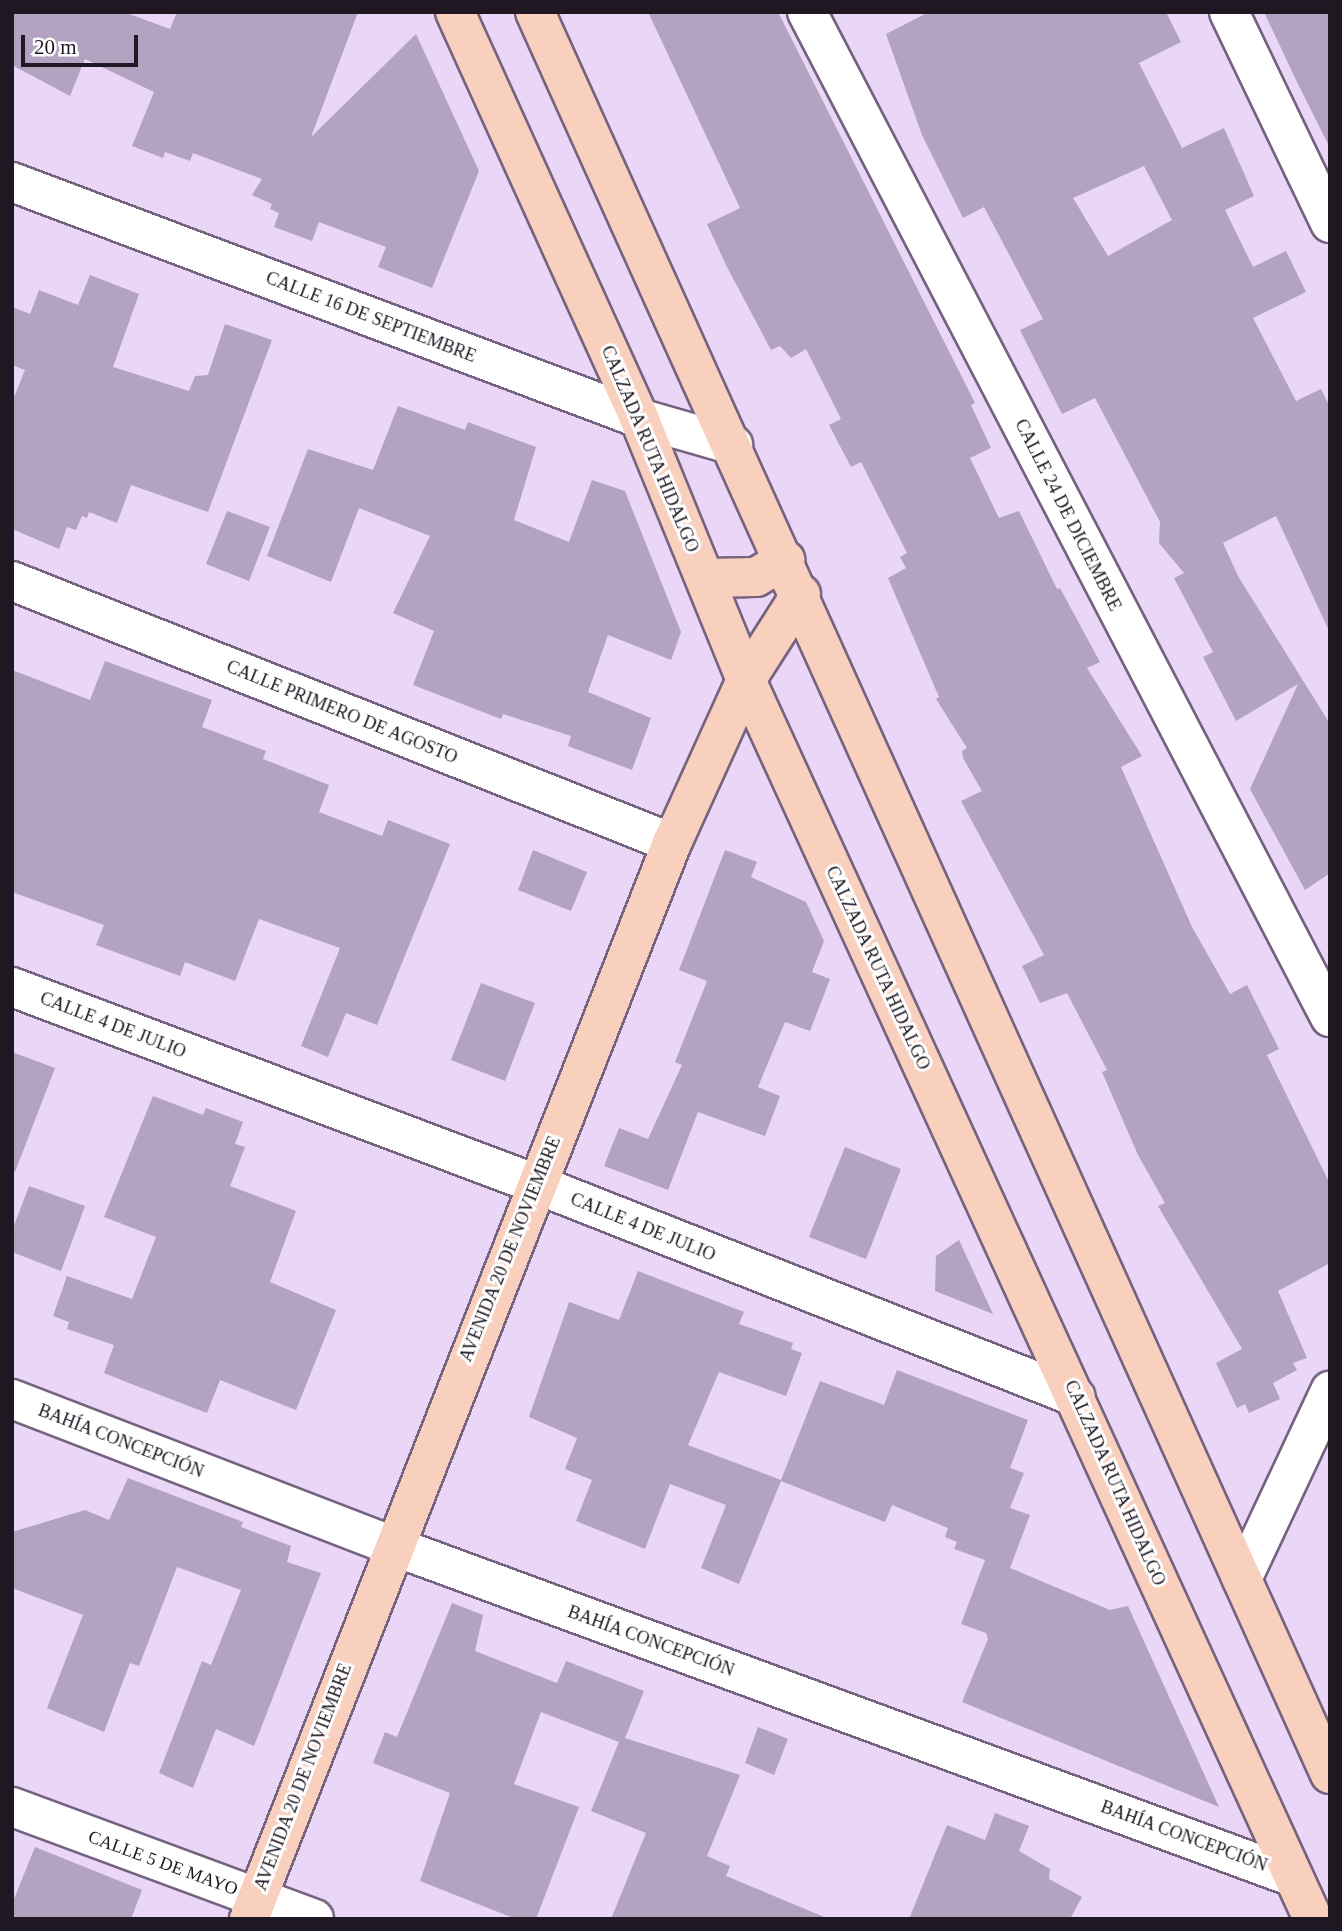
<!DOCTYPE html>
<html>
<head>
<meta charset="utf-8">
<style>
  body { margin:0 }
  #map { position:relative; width:1342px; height:1931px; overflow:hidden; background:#ead6f6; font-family:"Times New Roman",serif }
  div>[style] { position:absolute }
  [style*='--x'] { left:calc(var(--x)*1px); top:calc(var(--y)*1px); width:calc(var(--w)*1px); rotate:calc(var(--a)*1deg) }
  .building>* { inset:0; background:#b4a2c1 }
  .roads { filter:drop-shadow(2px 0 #74627f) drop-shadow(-2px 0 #74627f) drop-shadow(0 2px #74627f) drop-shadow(0 -2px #74627f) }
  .minor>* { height:38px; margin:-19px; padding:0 19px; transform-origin:19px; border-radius:19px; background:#fff }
  .major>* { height:38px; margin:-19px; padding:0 19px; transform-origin:19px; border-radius:19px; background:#f8d0bd }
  span { translate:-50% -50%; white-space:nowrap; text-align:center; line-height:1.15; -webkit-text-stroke:6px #fff; paint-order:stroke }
  .street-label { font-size:18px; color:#1f1823 }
  .frame { position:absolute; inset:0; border:14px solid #1f1823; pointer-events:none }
  .scale { position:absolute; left:21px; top:35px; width:117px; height:32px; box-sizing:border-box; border:4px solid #1f1823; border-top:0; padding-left:9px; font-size:21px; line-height:24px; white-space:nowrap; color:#1f1823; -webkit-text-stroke:5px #fff; paint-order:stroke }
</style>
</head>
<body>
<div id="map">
  <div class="building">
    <i style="clip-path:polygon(12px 12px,124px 12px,170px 29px,177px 12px,358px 12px,311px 137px,416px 34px,479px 171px,432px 288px,378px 267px,386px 247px,319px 222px,312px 241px,274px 227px,279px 213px,270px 209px,272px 204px,252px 195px,262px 179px,193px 153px,190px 161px,165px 152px,163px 158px,132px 146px,154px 92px,85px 59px,70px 96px,12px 65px)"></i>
    <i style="clip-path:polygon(648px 12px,778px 12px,975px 403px,971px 405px,991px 448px,970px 458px,999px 518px,1019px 511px,1057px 589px,1060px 588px,1100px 662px,1087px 668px,1142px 756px,1121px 767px,1192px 927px,1230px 994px,1247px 985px,1279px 1049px,1267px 1055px,1330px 1184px,1330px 1263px,1278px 1291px,1307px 1358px,1293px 1363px,1297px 1370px,1273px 1383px,1280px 1399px,1249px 1413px,1245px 1404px,1237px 1408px,1216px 1363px,1242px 1349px,1158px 1206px,1165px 1203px,1138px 1155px,1102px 1072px,1107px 1070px,1067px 993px,1040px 1003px,1022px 966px,1044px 955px,961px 801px,982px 791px,963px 758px,962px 751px,967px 748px,936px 699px,939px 697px,888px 578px,906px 568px,900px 557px,907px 553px,861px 462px,851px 467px,829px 425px,841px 419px,806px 349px,791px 358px,780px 346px,771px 350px,727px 267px,707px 224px,740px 208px)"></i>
    <i style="clip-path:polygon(evenodd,929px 12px,1166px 12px,1181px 42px,1139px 63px,1182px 148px,1224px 128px,1254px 196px,1225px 210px,1253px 267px,1286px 251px,1306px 292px,1253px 318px,1296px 401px,1321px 389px,1330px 407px,1330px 633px,1276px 516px,1223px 543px,1238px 576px,1330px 724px,1330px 873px,1305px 890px,1250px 789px,1298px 684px,1236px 721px,1203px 657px,1213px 652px,1174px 578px,1184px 573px,1159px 543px,1160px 522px,1095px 398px,1062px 414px,1020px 330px,1043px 319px,984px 207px,963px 218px,922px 135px,886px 34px,929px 12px,1144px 166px,1172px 220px,1108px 256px,1073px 198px,1144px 166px)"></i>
    <i style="clip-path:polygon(1264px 12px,1330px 12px,1330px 148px,1296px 80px)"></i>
    <i style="clip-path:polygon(90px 275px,139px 294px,113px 367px,189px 391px,195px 376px,208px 375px,225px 324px,272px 340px,208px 512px,131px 485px,117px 523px,89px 512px,87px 518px,82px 516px,76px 530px,67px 527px,59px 549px,12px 529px,12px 402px,25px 370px,12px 365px,12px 307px,30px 314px,39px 290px,78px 305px)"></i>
    <i style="clip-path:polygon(398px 406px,465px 430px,468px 422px,536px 447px,514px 520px,569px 542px,592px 480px,625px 491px,681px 632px,671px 660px,608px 635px,588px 692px,651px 718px,632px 770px,568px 746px,571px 736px,503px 714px,501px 719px,413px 685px,434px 631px,393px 613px,430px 536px,359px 508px,331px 582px,267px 556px,308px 449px,373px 470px)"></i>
    <i style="clip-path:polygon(227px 511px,270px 527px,249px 581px,206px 564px)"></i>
    <i style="clip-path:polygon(105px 661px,212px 700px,202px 727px,266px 751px,263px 759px,329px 785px,319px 812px,382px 836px,388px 820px,450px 844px,377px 1025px,346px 1013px,328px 1057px,301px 1046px,340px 948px,259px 919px,235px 981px,185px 962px,180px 976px,96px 945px,104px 925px,12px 892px,12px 670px,90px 700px)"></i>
    <i style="clip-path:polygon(533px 850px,587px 872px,571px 911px,518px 890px)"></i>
    <i style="clip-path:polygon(725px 850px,757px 862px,751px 877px,806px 902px,824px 941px,812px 972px,830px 979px,810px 1031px,785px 1022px,758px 1087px,780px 1096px,765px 1136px,698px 1112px,668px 1190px,604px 1166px,619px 1128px,648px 1139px,682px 1065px,675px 1062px,707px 981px,679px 970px)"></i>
    <i style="clip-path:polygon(481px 983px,535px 1003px,505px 1081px,451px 1060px)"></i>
    <i style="clip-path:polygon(12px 1052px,55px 1068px,15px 1172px,12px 1171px)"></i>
    <i style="clip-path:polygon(153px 1096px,203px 1115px,206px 1108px,243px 1122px,235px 1144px,245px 1147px,230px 1186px,296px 1211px,270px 1282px,336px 1310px,296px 1410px,220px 1380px,207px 1413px,134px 1385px,104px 1373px,114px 1345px,67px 1329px,69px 1322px,53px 1316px,67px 1276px,132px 1299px,156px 1237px,104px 1217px)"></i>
    <i style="clip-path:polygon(845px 1147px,901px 1169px,866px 1259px,809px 1237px)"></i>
    <i style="clip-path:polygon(29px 1186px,85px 1206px,61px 1271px,12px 1252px,12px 1231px)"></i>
    <i style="clip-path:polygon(959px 1240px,993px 1314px,935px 1291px,936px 1256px)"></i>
    <i style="clip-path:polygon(638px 1271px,744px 1312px,739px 1324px,793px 1343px,791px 1349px,802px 1353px,786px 1396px,719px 1372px,688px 1445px,781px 1480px,820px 1381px,884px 1405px,897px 1370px,1028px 1420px,1010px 1468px,1024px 1473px,1010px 1508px,1030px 1515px,1010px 1568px,1110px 1610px,1128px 1606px,1219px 1807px,962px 1702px,988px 1639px,986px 1633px,961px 1624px,985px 1560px,954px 1549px,957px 1542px,945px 1537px,948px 1528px,892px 1505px,885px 1522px,781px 1481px,739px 1584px,701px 1568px,726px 1505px,670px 1484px,645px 1549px,576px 1521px,592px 1480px,565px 1469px,577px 1438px,529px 1417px,569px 1302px,619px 1320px)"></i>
    <i style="clip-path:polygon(128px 1478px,243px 1522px,241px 1527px,291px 1546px,287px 1562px,321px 1573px,254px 1746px,216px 1729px,193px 1788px,159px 1773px,202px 1661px,211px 1665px,241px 1590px,177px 1567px,139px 1666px,130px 1663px,104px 1732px,47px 1708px,83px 1615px,12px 1588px,12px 1532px,85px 1510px,109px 1520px)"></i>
    <i style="clip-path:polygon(452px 1603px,483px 1615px,475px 1651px,557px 1683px,566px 1661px,644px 1691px,625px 1738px,740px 1775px,707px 1856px,730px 1866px,726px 1876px,829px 1919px,611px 1919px,646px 1833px,591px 1811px,619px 1742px,541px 1712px,514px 1784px,579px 1807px,536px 1919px,516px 1919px,420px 1881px,450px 1793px,373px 1763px,385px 1732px,397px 1737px)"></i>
    <i style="clip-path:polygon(758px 1727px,788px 1739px,774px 1775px,745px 1763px)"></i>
    <i style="clip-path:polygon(995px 1813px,1029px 1826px,1019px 1851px,1050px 1869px,1049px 1879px,1082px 1897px,1070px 1919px,909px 1919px,947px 1825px,985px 1840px)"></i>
    <i style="clip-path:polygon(35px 1847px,142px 1890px,131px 1919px,12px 1919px,12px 1904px)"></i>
  </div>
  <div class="roads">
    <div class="minor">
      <i style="--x:807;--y:12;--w:1133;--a:62.51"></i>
      <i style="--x:1229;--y:12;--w:234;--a:64.4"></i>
      <i style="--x:12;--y:182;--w:670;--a:20.63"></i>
      <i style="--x:639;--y:418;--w:98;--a:16"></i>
      <i style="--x:12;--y:581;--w:710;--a:21.65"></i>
      <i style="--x:12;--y:987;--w:560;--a:20.6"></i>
      <i style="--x:536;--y:1184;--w:580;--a:21.53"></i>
      <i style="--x:12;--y:1399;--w:408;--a:21.1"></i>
      <i style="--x:393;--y:1546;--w:959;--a:20.19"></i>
      <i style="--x:1242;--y:1579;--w:208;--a:-64.9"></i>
      <i style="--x:12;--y:1807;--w:322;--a:20.3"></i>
    </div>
    <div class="major">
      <i style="--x:455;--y:12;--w:446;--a:65.6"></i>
      <i style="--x:639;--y:418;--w:283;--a:67.8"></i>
      <i style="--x:746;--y:680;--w:1363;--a:65.41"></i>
      <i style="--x:535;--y:12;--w:1933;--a:65.72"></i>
      <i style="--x:706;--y:578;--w:50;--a:-1.1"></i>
      <i style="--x:756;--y:577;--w:34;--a:-30"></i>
      <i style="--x:249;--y:1919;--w:1156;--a:-68.54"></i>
      <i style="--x:672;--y:843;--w:179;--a:-65.6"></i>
      <i style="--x:746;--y:680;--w:102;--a:-57.4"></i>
    </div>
  </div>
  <div class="street-label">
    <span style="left:371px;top:317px;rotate:21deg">CALLE 16 DE SEPTIEMBRE</span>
    <span style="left:650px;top:449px;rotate:67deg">CALZADA RUTA HIDALGO</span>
    <span style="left:1068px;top:515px;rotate:63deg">CALLE 24 DE DICIEMBRE</span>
    <span style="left:342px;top:712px;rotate:22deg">CALLE PRIMERO DE AGOSTO</span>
    <span style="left:878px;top:968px;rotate:65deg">CALZADA RUTA HIDALGO</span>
    <span style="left:113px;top:1025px;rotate:21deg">CALLE 4 DE JULIO</span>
    <span style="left:643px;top:1227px;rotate:22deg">CALLE 4 DE JULIO</span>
    <span style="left:510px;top:1249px;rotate:-68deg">AVENIDA 20 DE NOVIEMBRE</span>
    <span style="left:121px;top:1441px;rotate:21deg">BAHÍA CONCEPCIÓN</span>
    <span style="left:1115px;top:1483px;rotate:66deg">CALZADA RUTA HIDALGO</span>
    <span style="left:651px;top:1641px;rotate:20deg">BAHÍA CONCEPCIÓN</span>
    <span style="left:303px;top:1777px;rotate:-69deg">AVENIDA 20 DE NOVIEMBRE</span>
    <span style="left:1184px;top:1836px;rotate:20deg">BAHÍA CONCEPCIÓN</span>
    <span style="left:163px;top:1863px;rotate:20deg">CALLE 5 DE MAYO</span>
  </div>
  <div class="frame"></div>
  <div class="scale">20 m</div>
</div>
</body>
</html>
